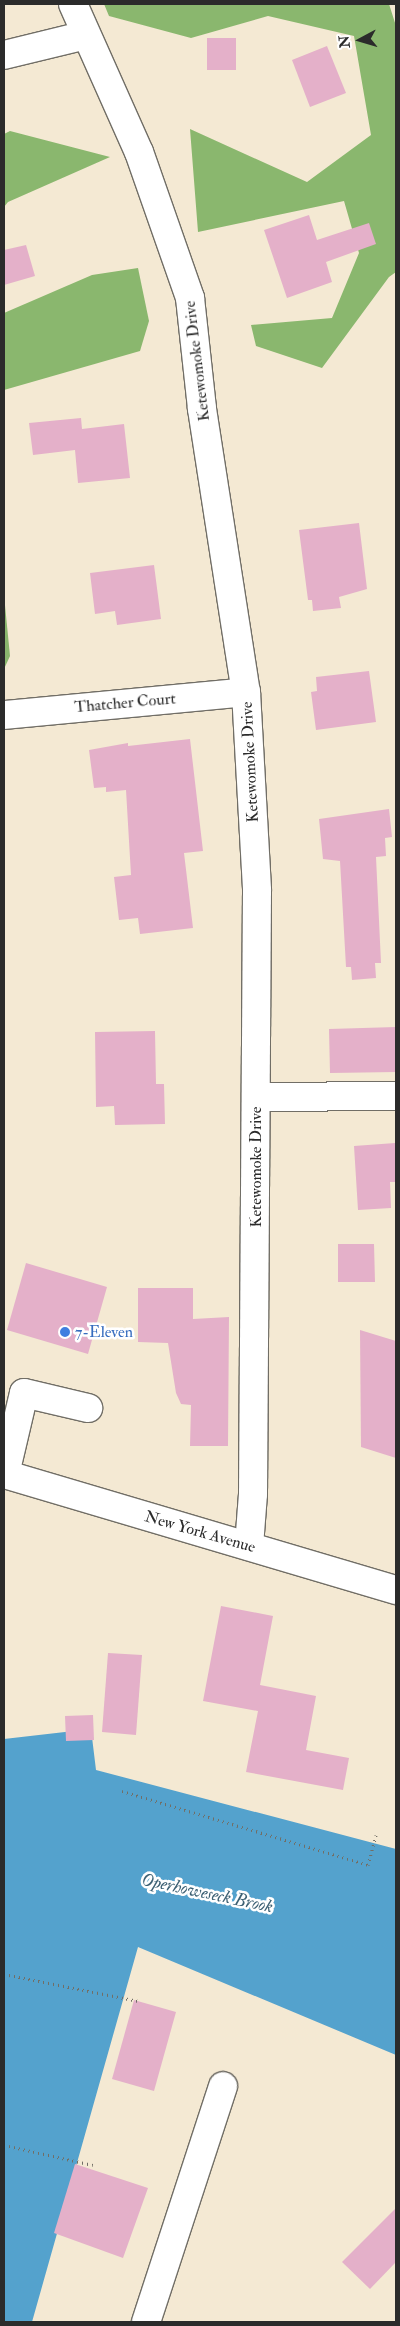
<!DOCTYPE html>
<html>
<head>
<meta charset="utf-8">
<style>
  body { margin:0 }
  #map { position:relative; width:400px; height:2326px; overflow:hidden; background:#f4e9d3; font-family:"IM FELL Double Pica",serif }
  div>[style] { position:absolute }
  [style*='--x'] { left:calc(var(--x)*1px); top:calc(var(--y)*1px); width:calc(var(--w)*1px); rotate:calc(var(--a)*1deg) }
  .forest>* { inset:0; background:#8ab76e }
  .water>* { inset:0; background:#54a2cd }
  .building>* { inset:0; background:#e4b0c9 }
  .path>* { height:3px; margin-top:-1.5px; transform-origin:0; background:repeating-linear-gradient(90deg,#716e66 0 1px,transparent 0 5px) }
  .roads { filter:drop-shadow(1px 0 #716e66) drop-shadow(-1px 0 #716e66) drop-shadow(0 1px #716e66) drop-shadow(0 -1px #716e66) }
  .minor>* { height:28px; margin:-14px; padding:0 14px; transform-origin:14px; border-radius:14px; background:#fff }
  .dots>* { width:14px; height:14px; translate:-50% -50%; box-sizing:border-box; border:2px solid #fff; border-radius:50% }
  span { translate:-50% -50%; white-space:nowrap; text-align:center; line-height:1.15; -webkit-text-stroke:5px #fff; paint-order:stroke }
  .street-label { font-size:16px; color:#2b2b2b }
  .shop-label { font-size:16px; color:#366cbe }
  .left { translate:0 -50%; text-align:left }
  .water-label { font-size:18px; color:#3d6174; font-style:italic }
  .frame { position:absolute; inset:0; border:5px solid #2b2b2b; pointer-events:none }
  .north { position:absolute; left:335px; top:15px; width:50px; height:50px; -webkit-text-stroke:4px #fff; paint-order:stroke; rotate:264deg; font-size:14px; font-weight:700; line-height:20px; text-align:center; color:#2b2b2b }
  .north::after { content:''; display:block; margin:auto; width:18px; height:22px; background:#2b2b2b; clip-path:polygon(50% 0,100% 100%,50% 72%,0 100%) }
</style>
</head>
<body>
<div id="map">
  <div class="forest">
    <i style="clip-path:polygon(104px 4px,389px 4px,396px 26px,396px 272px,389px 277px,322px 368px,256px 346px,251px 325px,332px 318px,359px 253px,344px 201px,198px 232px,190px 129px,307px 182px,371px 135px,354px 36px,268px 16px,191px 38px,109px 16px)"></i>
    <i style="clip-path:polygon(10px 131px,110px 157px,8px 202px,4px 207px,4px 134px)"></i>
    <i style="clip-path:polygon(138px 268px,149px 321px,140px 351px,4px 390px,4px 313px,92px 275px)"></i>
    <i style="clip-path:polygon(4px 595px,10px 656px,4px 669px)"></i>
  </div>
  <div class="water">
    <i style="clip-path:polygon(91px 1729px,96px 1770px,396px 1849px,396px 2055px,138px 1947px,32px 2322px,4px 2322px,4px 1739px)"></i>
  </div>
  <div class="building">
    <i style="clip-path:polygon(207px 38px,236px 38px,236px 70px,207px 70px)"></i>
    <i style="clip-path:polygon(327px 46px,346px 93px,310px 107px,292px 60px)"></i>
    <i style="clip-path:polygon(309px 215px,317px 240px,369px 223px,376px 244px,326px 262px,332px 282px,287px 298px,264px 230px)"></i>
    <i style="clip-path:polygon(26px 245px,35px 276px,4px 285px,4px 250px)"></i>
    <i style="clip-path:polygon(81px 418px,82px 429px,124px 424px,130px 478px,78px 483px,75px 450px,33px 455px,29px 423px)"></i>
    <i style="clip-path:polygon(359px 523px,367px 589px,339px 597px,341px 608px,313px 611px,312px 600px,308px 600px,299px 530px)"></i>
    <i style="clip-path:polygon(154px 565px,161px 619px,117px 625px,115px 611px,95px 614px,90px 573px)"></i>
    <i style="clip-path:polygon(369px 671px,376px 722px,316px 730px,311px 692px,317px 691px,316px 677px)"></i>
    <i style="clip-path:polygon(190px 739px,203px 851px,184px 853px,193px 928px,140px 934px,138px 918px,119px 920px,114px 877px,131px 875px,126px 790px,106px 792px,106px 787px,94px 788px,89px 750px,128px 743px,128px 746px)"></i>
    <i style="clip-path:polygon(389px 809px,392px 837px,385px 838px,386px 856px,376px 857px,381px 963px,375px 963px,376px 978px,352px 980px,351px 967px,346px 967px,340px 861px,323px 859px,319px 819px)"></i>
    <i style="clip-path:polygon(396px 1027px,396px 1072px,330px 1073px,329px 1029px)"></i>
    <i style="clip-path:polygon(155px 1031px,156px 1084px,164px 1084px,165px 1124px,115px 1125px,114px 1106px,96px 1107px,95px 1032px)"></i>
    <i style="clip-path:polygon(395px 1143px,396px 1182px,390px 1182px,391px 1208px,358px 1210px,354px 1146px)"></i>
    <i style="clip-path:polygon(338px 1244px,374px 1244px,375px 1282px,338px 1282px)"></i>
    <i style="clip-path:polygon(26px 1263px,107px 1287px,88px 1354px,7px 1330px)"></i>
    <i style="clip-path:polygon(138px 1288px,193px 1288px,193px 1319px,229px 1317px,228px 1446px,190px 1446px,191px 1405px,181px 1404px,176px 1393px,168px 1343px,138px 1342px)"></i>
    <i style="clip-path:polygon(360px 1330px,396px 1341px,396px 1458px,361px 1447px)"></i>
    <i style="clip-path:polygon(221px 1606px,273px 1616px,260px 1685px,316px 1696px,306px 1750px,349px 1758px,343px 1790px,246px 1772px,258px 1711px,203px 1701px)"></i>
    <i style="clip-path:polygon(108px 1653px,142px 1655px,136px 1735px,102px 1732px)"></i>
    <i style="clip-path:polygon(93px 1715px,94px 1740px,66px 1741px,65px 1716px)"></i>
    <i style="clip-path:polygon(134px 2000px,176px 2012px,154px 2091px,112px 2079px)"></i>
    <i style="clip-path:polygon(75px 2164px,148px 2188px,123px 2258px,54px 2233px)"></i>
    <i style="clip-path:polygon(396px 2208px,396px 2262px,370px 2289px,342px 2262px)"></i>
  </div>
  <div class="path">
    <i style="--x:122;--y:1791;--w:257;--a:16.7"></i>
    <i style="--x:368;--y:1865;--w:31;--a:-75"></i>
    <i style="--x:4;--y:1974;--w:137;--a:11.4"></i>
    <i style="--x:4;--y:2145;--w:91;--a:12.7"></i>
  </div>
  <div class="roads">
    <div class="minor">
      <i style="--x:73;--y:4;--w:162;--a:66"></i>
      <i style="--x:139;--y:152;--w:155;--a:70.7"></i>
      <i style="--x:190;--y:298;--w:112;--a:83.8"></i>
      <i style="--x:202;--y:409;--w:286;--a:81.2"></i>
      <i style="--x:246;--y:692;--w:199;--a:86.8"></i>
      <i style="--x:257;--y:891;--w:603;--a:90.38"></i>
      <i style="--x:253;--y:1494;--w:52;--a:94.4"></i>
      <i style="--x:4;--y:55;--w:84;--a:-13.7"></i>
      <i style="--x:4;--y:715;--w:243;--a:-5.4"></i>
      <i style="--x:256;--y:1097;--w:140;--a:-0.4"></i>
      <i style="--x:4;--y:1474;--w:409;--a:16.5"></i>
      <i style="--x:5;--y:1474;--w:83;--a:-76.8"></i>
      <i style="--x:24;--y:1393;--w:66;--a:13.2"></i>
      <i style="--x:146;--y:2322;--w:248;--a:-71.9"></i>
    </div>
  </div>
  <div class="dots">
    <i style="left:65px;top:1332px;background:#3f7fe0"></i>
  </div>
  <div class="street-label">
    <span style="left:197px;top:361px;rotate:-97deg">Ketewomoke Drive</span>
    <span style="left:125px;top:703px;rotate:-5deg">Thatcher Court</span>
    <span style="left:250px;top:762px;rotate:-93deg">Ketewomoke Drive</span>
    <span style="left:256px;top:1167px;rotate:-90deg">Ketewomoke Drive</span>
    <span style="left:200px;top:1532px;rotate:16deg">New York Avenue</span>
  </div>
  <div class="shop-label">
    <span class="left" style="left:75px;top:1332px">7-Eleven</span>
  </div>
  <div class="water-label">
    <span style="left:207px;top:1894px;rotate:12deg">Operhoweseck Brook</span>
  </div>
  <div class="frame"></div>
  <div class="north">N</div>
</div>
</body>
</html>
